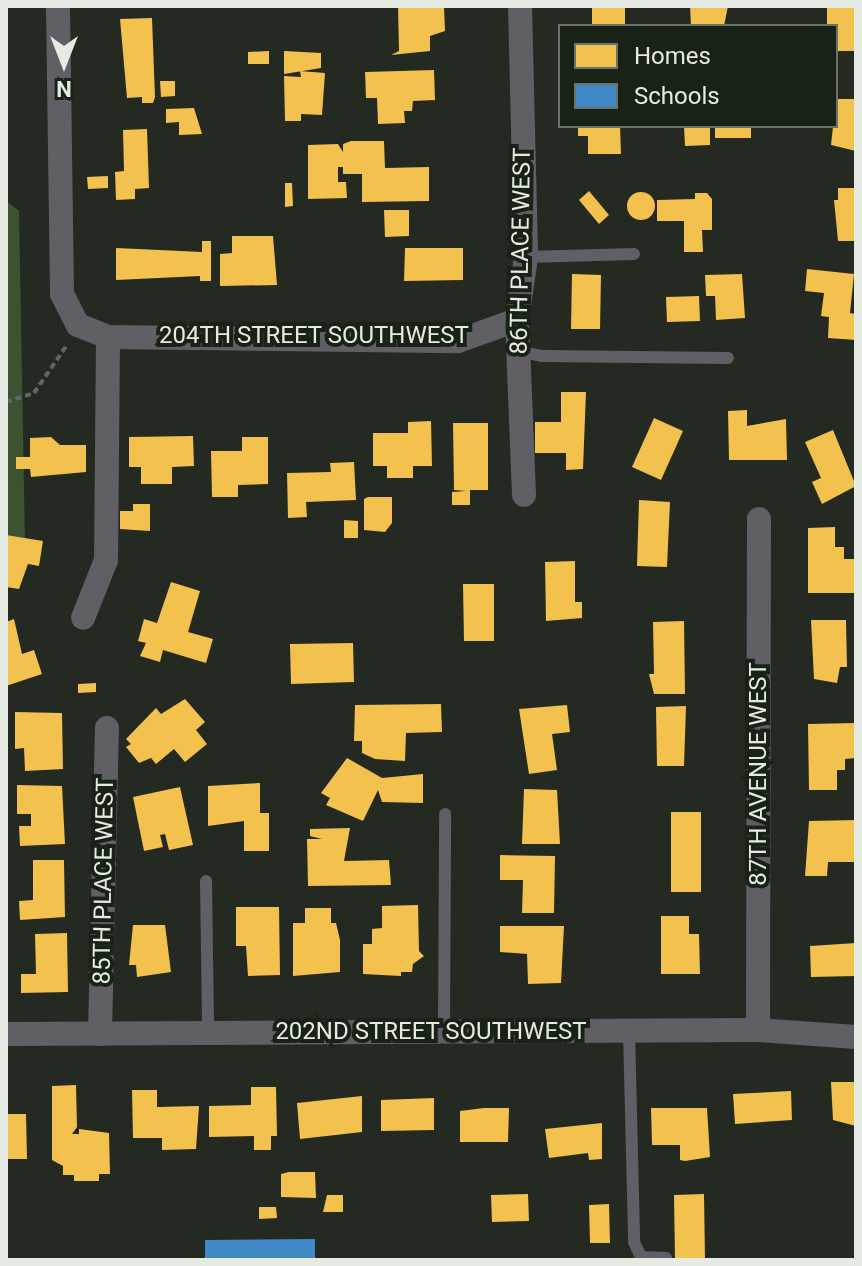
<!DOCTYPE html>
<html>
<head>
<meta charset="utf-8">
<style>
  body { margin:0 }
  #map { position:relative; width:862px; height:1266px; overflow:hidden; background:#242922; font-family:Roboto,sans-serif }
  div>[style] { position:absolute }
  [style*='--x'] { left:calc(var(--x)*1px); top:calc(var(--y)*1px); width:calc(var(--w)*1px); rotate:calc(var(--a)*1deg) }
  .green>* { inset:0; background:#3b5331 }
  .homes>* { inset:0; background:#f2c14e }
  .round { border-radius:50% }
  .schools>* { inset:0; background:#3f88c5 }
  .path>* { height:4px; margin-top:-2px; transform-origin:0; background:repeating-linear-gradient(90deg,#646468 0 6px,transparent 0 10px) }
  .lane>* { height:12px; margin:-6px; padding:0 6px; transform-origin:6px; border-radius:6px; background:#605f66 }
  .street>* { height:24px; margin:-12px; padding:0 12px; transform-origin:12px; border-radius:12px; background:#605f66 }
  span { translate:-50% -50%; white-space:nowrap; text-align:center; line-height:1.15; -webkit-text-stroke:8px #192216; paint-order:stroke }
  .street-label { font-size:24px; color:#e5ebe2 }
  .frame { position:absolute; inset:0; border:8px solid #e5ebe2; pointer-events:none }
  .legend { position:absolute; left:558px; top:24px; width:280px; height:104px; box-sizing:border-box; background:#192216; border:2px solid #6b7268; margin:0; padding:10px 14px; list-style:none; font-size:24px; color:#e5ebe2 }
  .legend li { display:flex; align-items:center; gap:16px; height:40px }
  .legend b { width:40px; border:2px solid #6b7268 }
  .north { position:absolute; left:24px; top:24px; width:80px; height:80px; -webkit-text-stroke:6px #192216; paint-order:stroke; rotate:180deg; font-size:22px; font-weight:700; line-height:32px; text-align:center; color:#e5ebe2 }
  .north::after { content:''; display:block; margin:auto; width:28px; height:36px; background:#e5ebe2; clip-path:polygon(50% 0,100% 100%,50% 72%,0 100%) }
</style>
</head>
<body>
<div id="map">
  <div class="green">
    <i style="clip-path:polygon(6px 201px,19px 211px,25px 543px,6px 542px)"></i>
  </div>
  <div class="homes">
    <i style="clip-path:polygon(398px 6px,444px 6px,445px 31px,430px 36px,430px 51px,391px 55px,399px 51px)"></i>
    <i style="clip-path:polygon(592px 6px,625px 6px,625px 26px,592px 26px)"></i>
    <i style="clip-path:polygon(690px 6px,728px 6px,724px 26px,691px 26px)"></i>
    <i style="clip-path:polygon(827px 6px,856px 6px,856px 51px,836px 51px,836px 26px,827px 26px)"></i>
    <i style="clip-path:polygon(152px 18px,155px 97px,153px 103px,142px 103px,142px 97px,127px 98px,120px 19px)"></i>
    <i style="clip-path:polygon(269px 51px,269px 64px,248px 64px,248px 52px)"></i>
    <i style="clip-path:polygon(284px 51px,321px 53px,321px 68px,284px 74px)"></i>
    <i style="clip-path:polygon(434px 70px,435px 100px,413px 101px,412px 111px,404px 111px,405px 123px,378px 124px,377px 98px,366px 98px,365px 72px)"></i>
    <i style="clip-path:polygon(300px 71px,325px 73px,322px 115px,301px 114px,301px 121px,285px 121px,284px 76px,301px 77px)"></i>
    <i style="clip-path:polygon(160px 81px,175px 81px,175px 96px,161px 97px)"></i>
    <i style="clip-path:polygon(836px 99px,856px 99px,856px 151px,831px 145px)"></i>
    <i style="clip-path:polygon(194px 108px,202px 134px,179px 135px,179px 122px,166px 123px,166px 109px)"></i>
    <i style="clip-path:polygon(578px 126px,620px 126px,621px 154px,588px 154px,588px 136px,578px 136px)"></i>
    <i style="clip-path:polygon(684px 126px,710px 126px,710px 145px,685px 146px)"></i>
    <i style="clip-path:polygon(715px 126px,751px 126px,751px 138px,715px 138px)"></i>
    <i style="clip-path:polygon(147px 129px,149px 188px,135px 189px,135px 199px,116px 200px,115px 172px,124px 171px,123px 130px)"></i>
    <i style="clip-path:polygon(351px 141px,384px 141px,385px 168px,429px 167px,429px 201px,362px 202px,362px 174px,343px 174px,343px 167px,338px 167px,338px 182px,346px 182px,347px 198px,308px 199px,308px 145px,338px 144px,343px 152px,343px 144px)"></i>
    <i style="clip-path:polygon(108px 176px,108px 188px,88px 189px,87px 177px)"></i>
    <i style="clip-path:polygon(285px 183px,292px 183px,293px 206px,285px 207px)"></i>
    <i style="clip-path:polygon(838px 188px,856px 188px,856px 241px,838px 241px,834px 200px,838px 200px)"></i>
    <i style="clip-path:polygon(589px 191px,609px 215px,599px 224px,579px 200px)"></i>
    <i class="round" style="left:627px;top:192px;width:28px;height:28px"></i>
    <i style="clip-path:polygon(695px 193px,707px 193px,712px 199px,712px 230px,702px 230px,703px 252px,684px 252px,684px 221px,657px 221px,657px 200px,695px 199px)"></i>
    <i style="clip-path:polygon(384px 210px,409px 210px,409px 236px,385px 237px)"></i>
    <i style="clip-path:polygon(232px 236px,273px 236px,277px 285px,220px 286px,220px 254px,232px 253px)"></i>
    <i style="clip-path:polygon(202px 241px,211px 241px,211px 281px,200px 281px,200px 276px,116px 280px,116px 248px,202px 252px)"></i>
    <i style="clip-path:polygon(405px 248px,463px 248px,463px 280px,404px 281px)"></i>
    <i style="clip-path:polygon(807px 269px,854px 274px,850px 313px,856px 314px,856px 340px,828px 338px,829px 317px,821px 316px,824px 293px,805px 291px)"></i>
    <i style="clip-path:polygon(572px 274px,601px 275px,600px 329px,571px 329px)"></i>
    <i style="clip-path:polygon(742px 274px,745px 318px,716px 320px,715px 296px,706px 296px,705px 275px)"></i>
    <i style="clip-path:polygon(699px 296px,700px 321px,667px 322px,666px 297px)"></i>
    <i style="clip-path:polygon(561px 392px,586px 392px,583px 469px,566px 470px,566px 453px,535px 453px,535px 422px,561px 422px)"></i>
    <i style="clip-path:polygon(747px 410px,747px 426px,786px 419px,787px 460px,729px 460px,728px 411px)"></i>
    <i style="clip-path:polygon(654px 418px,683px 431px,661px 480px,632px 467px)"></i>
    <i style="clip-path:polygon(431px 421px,432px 466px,413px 466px,413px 478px,387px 478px,387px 466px,373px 466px,373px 433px,408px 433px,408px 422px)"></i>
    <i style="clip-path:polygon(453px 423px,488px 423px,488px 490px,470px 490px,470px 505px,452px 505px,452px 492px,466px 491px,454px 490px)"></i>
    <i style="clip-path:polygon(833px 430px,856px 486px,822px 504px,812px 482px,821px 478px,805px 442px)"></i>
    <i style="clip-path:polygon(193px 436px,194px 466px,172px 467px,172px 484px,141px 484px,141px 467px,129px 467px,129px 437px)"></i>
    <i style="clip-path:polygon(51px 437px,60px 445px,86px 445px,86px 472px,31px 477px,30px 469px,16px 469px,16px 457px,30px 457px,30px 438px)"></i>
    <i style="clip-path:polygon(242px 437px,268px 437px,268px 484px,238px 485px,238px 497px,212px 497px,211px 451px,242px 451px)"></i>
    <i style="clip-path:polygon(354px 462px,356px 500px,306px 502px,307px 517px,288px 518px,287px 473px,331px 472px,330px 463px)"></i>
    <i style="clip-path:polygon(368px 497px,392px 497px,392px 523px,385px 532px,364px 530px,364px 499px)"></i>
    <i style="clip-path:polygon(639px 500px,670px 502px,667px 567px,637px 566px)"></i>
    <i style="clip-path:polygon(133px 504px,150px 504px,150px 531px,120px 529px,120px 511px,133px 511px)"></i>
    <i style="clip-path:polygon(344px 520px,358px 521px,358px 538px,344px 538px)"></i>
    <i style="clip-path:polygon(835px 527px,835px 547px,844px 547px,844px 559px,856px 559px,856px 593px,808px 593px,808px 528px)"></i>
    <i style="clip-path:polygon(6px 535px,43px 541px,39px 566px,28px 564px,19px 589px,6px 587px)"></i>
    <i style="clip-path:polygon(575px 561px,575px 602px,582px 602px,582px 618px,546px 621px,545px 562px)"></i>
    <i style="clip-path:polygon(171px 582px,200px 591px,188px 632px,213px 639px,206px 663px,163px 650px,160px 662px,140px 656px,146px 643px,138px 641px,144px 619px,157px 623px)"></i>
    <i style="clip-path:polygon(463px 584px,494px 584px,494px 641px,464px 641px)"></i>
    <i style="clip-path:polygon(14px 619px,22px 654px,34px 650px,42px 674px,6px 686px,6px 622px)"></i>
    <i style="clip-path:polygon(811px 620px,846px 620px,847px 667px,840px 667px,837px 683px,814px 679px)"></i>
    <i style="clip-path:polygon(684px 621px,685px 694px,654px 694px,649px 674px,654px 674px,653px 622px)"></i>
    <i style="clip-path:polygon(353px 643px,354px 682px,291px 684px,290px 644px)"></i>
    <i style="clip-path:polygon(96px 683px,96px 692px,78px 693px,78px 684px)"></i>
    <i style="clip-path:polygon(185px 699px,205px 722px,196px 730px,207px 744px,185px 762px,174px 749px,156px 764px,151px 758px,139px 763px,126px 747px,131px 744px,126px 739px,156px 708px,161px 714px)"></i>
    <i style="clip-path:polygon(441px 704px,442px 732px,406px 733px,405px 761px,375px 759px,362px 753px,362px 741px,354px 741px,355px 705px)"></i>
    <i style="clip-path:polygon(567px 705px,570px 732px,552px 734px,557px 770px,529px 774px,519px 709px)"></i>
    <i style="clip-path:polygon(686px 706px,684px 766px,657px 766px,656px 707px)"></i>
    <i style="clip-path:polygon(15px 712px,62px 713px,63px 769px,25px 771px,24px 748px,15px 749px)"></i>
    <i style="clip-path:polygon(856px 723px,856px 758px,845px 759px,845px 770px,837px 770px,837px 790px,809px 790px,808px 724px)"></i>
    <i style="clip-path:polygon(347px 758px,382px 778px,423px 774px,423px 803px,382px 802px,378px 790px,363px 821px,326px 805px,330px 798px,321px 793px)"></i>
    <i style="clip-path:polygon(260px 783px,260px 813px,269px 813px,269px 851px,244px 851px,244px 821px,208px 826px,208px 786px)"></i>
    <i style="clip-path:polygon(17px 785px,62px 786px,65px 844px,20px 846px,19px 826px,31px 826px,31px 814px,17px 814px)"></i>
    <i style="clip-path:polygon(180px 787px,193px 845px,169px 850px,165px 834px,160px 835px,163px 847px,144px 851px,133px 797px)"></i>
    <i style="clip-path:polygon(524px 789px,557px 790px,560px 844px,522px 844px)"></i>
    <i style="clip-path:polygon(671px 812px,701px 812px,701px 892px,671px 892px)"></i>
    <i style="clip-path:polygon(856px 820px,856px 862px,828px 862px,827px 876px,805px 876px,809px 821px)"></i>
    <i style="clip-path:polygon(350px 828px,344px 861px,389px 860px,391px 885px,308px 886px,307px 839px,322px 839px,310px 836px,310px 829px)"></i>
    <i style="clip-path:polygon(500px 855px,555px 856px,554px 913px,522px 913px,523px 880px,500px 880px)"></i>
    <i style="clip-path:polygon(33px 860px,64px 860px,65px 917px,20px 920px,19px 901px,33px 900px)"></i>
    <i style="clip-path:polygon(418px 905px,419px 951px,424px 956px,413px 964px,412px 972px,401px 972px,401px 976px,363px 974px,363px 944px,372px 944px,372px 929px,382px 928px,382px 906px)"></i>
    <i style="clip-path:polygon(236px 907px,279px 907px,280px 975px,248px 976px,246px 946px,236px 946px)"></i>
    <i style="clip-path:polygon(305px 908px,331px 908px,331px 923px,336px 923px,340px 940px,340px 972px,293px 976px,293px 923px,305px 923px)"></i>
    <i style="clip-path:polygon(661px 916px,689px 916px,689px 934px,699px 934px,700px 974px,661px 974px)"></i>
    <i style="clip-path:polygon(133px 925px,165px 925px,171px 972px,137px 977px,136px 965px,129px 965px)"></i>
    <i style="clip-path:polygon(500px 926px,564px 926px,561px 983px,528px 984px,527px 954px,500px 952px)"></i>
    <i style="clip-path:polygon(67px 933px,68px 992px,21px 993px,21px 974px,36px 974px,35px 934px)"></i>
    <i style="clip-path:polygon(856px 943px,856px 976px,811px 977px,810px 946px)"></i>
    <i style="clip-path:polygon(831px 1082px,856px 1082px,856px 1126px,833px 1120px)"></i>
    <i style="clip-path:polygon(76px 1085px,77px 1127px,72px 1134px,79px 1134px,79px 1129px,109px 1133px,110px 1174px,99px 1174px,99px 1181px,74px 1181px,74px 1175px,63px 1175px,63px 1166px,52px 1160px,52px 1086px)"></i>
    <i style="clip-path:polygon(251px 1087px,276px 1087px,277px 1136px,271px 1136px,271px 1150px,254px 1150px,254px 1136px,209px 1137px,209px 1106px,251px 1105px)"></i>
    <i style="clip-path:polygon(132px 1090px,157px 1090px,157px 1107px,199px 1106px,196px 1149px,162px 1150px,162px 1138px,133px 1138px)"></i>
    <i style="clip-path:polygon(791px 1091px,792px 1120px,735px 1124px,733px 1094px)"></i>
    <i style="clip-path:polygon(362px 1096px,362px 1132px,300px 1139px,297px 1103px)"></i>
    <i style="clip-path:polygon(434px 1098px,434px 1130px,381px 1131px,381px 1100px)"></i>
    <i style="clip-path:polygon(484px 1108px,509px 1108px,508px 1142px,460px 1142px,460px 1111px)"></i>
    <i style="clip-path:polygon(651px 1108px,707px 1108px,710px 1157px,685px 1161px,680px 1160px,680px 1145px,652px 1145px)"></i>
    <i style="clip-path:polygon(6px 1114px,26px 1114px,27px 1159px,6px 1159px)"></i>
    <i style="clip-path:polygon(602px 1123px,602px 1159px,589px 1160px,588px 1153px,549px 1158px,545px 1129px)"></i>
    <i style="clip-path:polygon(289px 1172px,315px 1172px,316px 1198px,281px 1197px,281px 1174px)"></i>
    <i style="clip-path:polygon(528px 1194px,529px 1221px,492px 1222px,491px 1195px)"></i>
    <i style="clip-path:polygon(704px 1194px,705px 1260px,675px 1260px,674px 1195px)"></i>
    <i style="clip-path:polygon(327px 1195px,343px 1195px,343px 1212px,323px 1212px)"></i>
    <i style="clip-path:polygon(609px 1204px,610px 1243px,590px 1243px,589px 1205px)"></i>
    <i style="clip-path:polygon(259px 1207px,276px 1207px,277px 1218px,259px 1219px)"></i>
  </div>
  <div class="schools">
    <i style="clip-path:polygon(315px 1239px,315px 1260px,205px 1260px,205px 1240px)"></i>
  </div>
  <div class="path">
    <i style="--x:6;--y:402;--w:29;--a:-18"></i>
    <i style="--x:34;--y:393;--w:58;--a:-55.5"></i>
  </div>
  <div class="lane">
    <i style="--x:526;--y:257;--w:108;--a:-1.6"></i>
    <i style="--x:518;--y:351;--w:25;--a:12"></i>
    <i style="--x:542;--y:356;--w:186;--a:0.6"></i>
    <i style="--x:206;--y:881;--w:152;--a:89.2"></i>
    <i style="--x:629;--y:1031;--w:211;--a:88.6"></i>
    <i style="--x:634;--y:1242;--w:17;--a:65"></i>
    <i style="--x:641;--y:1257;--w:25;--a:2"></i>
    <i style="--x:444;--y:1032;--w:218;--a:-89.7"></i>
  </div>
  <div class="street">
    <i style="--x:58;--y:6;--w:288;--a:89.2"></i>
    <i style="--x:62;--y:294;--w:35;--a:63"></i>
    <i style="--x:78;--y:325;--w:32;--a:22"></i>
    <i style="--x:108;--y:337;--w:223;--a:90.5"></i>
    <i style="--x:106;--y:560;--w:62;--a:111.6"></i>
    <i style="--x:520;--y:6;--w:251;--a:88.6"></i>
    <i style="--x:526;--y:257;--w:64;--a:98.1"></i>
    <i style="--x:517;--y:320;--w:175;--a:87.7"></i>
    <i style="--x:108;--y:337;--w:350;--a:0.7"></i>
    <i style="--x:458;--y:341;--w:63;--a:-19.6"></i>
    <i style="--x:758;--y:1030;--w:511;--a:-89.89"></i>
    <i style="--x:6;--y:1034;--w:752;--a:-0.3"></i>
    <i style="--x:758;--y:1030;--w:98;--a:4.1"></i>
    <i style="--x:100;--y:1034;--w:306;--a:-88.7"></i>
  </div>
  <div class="street-label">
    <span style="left:521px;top:251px;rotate:-89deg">86TH PLACE WEST</span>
    <span style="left:314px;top:336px">204TH STREET SOUTHWEST</span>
    <span style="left:759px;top:774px;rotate:-90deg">87TH AVENUE WEST</span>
    <span style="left:104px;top:881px;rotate:-89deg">85TH PLACE WEST</span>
    <span style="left:431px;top:1032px">202ND STREET SOUTHWEST</span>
  </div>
  <div class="frame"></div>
  <ul class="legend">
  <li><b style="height:22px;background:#f2c14e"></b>Homes</li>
  <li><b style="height:22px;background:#3f88c5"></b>Schools</li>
  </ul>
  <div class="north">N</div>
</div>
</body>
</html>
